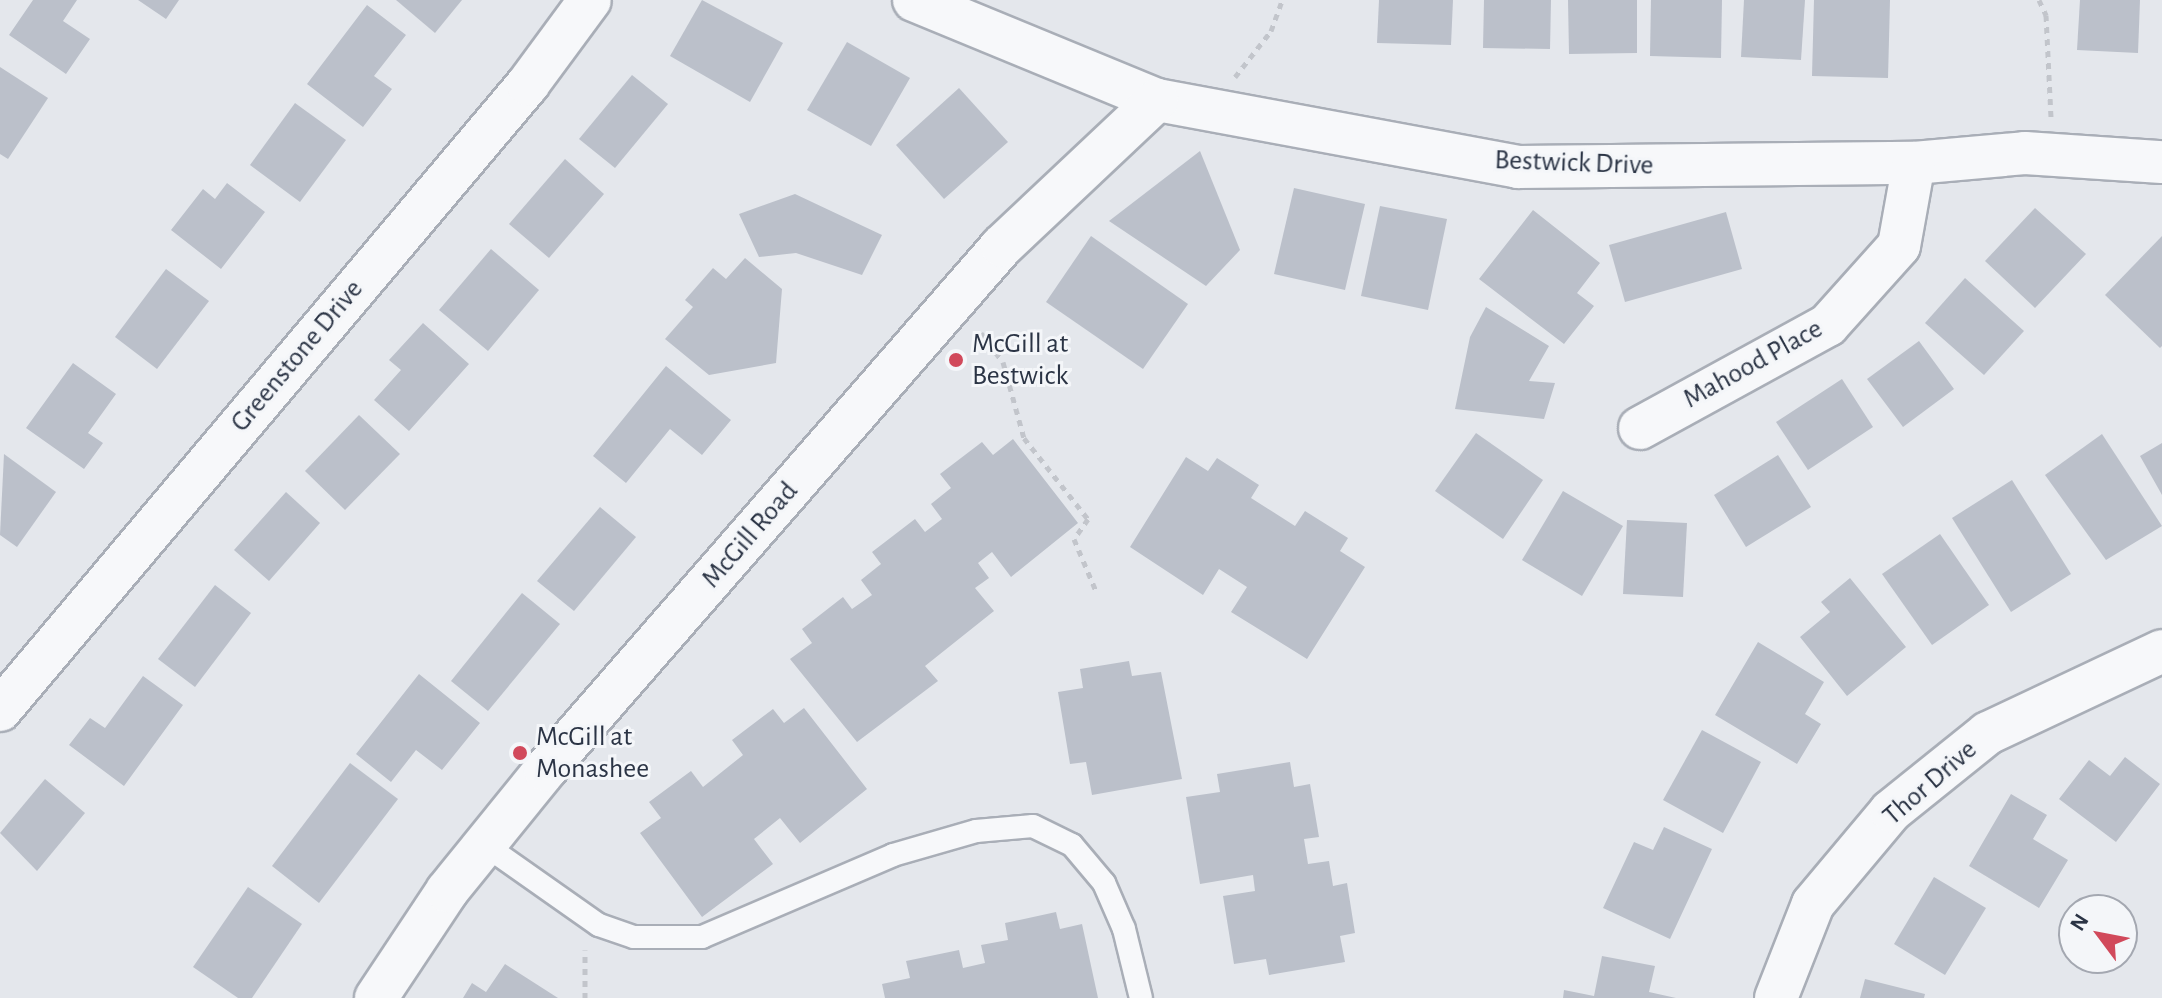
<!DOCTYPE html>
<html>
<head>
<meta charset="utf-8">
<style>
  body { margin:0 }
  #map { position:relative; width:2162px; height:998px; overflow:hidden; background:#e4e7ec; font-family:"Alegreya Sans",sans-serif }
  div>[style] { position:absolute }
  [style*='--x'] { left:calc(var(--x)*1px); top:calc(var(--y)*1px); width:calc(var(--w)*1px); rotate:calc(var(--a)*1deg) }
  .building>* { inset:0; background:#bbc0ca }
  .path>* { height:5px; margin-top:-2.5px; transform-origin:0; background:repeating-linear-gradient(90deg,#c2c5cb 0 6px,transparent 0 12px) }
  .roads { filter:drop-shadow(2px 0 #a9aeb7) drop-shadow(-2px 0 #a9aeb7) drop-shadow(0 2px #a9aeb7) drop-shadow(0 -2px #a9aeb7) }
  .lane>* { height:22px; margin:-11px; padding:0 11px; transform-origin:11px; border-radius:11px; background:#f7f8fa }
  .street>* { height:42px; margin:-21px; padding:0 21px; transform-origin:21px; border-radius:21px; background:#f7f8fa }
  .dots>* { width:22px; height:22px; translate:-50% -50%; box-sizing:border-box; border:4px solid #f4f6f9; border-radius:50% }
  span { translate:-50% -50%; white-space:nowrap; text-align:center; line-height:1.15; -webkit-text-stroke:6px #f4f6f9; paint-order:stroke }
  .street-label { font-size:28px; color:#2b3445 }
  .poi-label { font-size:28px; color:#2b3445 }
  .left { translate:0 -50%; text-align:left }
  .north { position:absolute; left:2058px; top:894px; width:80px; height:80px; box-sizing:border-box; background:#f4f6f9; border:2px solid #a4a8b1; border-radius:50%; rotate:302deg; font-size:22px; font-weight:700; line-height:32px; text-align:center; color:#2b3445 }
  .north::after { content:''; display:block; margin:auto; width:28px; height:36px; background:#d1495b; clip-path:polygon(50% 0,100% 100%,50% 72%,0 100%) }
</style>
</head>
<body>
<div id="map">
  <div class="building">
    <i style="clip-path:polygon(33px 0,77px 0,63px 21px,90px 39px,66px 74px,9px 35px)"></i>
    <i style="clip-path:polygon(138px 0,179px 0,166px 19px)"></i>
    <i style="clip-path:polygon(396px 0,462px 0,435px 33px)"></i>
    <i style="clip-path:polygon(702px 0,783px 43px,750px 102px,670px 56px)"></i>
    <i style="clip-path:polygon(1379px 0,1453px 0,1451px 45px,1377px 43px)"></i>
    <i style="clip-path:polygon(1484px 0,1551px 0,1550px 49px,1483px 48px)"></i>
    <i style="clip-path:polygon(1568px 0,1637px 0,1637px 53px,1569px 54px)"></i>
    <i style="clip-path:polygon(1651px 0,1722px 0,1721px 58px,1650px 56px)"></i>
    <i style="clip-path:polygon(1744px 0,1805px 0,1801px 60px,1741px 57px)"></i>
    <i style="clip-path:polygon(1814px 0,1890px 0,1888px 78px,1812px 76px)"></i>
    <i style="clip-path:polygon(2080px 0,2140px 0,2138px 53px,2077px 50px)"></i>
    <i style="clip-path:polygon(367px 5px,406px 35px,374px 76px,392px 89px,363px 127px,307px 84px)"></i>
    <i style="clip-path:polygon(847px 42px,910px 78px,871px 146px,807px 110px)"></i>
    <i style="clip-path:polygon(0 67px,48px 98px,8px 159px,0 154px)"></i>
    <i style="clip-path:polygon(632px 75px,668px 104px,615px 168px,579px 139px)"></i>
    <i style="clip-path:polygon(959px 88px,1008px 142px,944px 199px,896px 145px)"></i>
    <i style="clip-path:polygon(295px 103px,346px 140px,300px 202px,250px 165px)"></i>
    <i style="clip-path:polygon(1200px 151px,1240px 250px,1206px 286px,1109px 221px)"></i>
    <i style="clip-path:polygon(565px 159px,604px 194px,549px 258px,509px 224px)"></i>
    <i style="clip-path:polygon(227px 183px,265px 212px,221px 269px,171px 230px,203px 189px,215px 199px)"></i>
    <i style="clip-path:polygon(1294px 188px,1365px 204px,1345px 290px,1274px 274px)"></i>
    <i style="clip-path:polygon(795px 194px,882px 235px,862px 275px,796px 253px,759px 257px,739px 214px)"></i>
    <i style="clip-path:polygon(1380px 206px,1447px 219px,1428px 310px,1361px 296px)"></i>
    <i style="clip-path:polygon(2035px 208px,2086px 254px,2035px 308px,1985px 261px)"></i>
    <i style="clip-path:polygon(1533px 210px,1600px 263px,1577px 293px,1594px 306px,1564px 344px,1479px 279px)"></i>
    <i style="clip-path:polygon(1726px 212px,1742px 269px,1625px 302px,1609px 245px)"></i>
    <i style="clip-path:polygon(1091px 236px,1188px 304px,1143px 369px,1046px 302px)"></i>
    <i style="clip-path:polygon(2162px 236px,2162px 346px,2160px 348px,2105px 295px)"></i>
    <i style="clip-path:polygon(491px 249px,539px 290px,488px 351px,439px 310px)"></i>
    <i style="clip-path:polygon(745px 258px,782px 289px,776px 363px,709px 375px,665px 339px,693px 307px,685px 300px,713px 268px,726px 279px)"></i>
    <i style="clip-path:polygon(166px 269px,209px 301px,157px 369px,115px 337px)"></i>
    <i style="clip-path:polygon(1965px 278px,2024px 331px,1984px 375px,1925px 323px)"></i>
    <i style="clip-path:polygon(1486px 307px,1549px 346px,1529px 381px,1555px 383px,1544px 419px,1455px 409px,1470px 337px)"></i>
    <i style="clip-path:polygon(423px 323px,469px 364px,409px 431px,374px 400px,401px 370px,389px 360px)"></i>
    <i style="clip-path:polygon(1919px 341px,1954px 389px,1903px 427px,1867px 379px)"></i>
    <i style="clip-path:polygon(73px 363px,116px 394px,88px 433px,103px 443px,84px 469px,26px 428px)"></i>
    <i style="clip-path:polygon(666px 366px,731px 420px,702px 455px,670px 429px,626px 483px,593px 456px)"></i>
    <i style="clip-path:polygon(1842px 379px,1873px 427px,1808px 470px,1776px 422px)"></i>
    <i style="clip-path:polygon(359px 415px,400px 454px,345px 510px,305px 471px)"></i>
    <i style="clip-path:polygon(1476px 433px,1543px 480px,1503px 539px,1435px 491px)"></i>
    <i style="clip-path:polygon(2102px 434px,2162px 526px,2106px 560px,2045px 475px)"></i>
    <i style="clip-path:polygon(1013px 439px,1078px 523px,1011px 577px,992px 552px,978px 563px,989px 578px,975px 588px,994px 611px,925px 666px,938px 681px,857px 742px,790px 659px,812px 643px,802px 629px,843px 597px,852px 609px,872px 595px,861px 580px,881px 564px,872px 552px,915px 519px,925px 532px,942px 519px,931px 504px,951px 488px,940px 474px,982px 442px,993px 455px)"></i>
    <i style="clip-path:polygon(2162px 443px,2162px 495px,2140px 456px)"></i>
    <i style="clip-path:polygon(4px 454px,56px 492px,17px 547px,0 535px)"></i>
    <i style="clip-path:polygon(1778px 455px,1811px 507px,1746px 547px,1714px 495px)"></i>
    <i style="clip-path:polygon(1186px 457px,1208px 471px,1217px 458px,1259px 485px,1251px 498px,1295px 526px,1305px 511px,1348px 538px,1340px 551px,1365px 567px,1307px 659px,1231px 612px,1247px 587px,1219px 569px,1203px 595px,1130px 547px)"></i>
    <i style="clip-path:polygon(2012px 480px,2071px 574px,2011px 612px,1952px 518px)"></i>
    <i style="clip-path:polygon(1563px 491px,1623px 526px,1582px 596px,1522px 560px)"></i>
    <i style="clip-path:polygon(286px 492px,320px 523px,269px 581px,234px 550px)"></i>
    <i style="clip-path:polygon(600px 507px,636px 537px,574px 611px,537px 581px)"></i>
    <i style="clip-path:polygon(1627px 520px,1687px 523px,1683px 597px,1623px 594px)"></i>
    <i style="clip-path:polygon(1940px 534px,1989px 605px,1932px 645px,1882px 574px)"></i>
    <i style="clip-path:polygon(1850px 578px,1906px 647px,1847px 696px,1800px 637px,1830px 612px,1821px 602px)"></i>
    <i style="clip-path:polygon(215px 585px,251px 613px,195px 687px,158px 659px)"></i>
    <i style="clip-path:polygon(522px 593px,560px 624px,488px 711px,451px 681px)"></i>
    <i style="clip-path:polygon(1758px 642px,1824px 682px,1805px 714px,1821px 724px,1797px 764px,1715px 715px)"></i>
    <i style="clip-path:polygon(1129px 661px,1132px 676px,1161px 672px,1182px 779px,1092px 795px,1086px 762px,1070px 764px,1058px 692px,1083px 688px,1080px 669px)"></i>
    <i style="clip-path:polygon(419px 674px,480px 723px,442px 770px,416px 750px,391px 782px,356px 754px)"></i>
    <i style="clip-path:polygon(143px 676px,183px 705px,124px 786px,69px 745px,90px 718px,105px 728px)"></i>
    <i style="clip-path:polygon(804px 708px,867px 789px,800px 843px,780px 818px,754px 839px,773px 864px,702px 917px,640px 833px,661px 818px,649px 802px,691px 771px,703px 787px,743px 755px,732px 740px,773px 709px,784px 723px)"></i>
    <i style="clip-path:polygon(1702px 730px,1761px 762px,1723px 833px,1663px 800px)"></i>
    <i style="clip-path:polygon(2125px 757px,2160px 784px,2116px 842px,2059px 799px,2089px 760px,2110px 776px)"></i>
    <i style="clip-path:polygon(1290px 762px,1294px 787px,1310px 784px,1319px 837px,1304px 839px,1308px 864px,1329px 861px,1333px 886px,1347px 883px,1355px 933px,1340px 936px,1345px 962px,1269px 975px,1266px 959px,1234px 964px,1223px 896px,1255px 891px,1253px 875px,1200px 884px,1186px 797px,1220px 792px,1217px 774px)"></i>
    <i style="clip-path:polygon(350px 763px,398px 799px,319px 903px,272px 866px)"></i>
    <i style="clip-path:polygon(45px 779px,85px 813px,37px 871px,0 833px)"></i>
    <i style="clip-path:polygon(2011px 794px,2047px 815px,2033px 839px,2068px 860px,2039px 908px,1969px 866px)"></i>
    <i style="clip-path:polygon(1664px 827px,1712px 849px,1670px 939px,1603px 908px,1634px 842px,1653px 850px)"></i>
    <i style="clip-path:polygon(1934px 877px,1986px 908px,1945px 975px,1894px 944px)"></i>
    <i style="clip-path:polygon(248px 887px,302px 924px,252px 998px,238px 998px,193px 967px)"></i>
    <i style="clip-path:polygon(1056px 912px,1060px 929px,1082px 924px,1098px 998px,885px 998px,882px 984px,910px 978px,906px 961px,959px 950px,963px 968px,985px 963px,981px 945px,1008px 940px,1005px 923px)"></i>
    <i style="clip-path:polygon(1602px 956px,1655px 966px,1649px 992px,1676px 998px,1563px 998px,1564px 990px,1594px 996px)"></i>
    <i style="clip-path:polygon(505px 964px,558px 998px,463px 998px,472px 983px,486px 992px)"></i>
    <i style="clip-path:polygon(1865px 979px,1925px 994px,1924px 998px,1860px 998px)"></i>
  </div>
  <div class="path">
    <i style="--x:2039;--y:0;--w:17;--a:65"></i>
    <i style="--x:2046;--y:15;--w:104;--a:87.2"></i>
    <i style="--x:1235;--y:77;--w:58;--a:-52"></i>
    <i style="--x:1271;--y:31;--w:33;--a:-70"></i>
    <i style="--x:981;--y:333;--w:36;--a:53"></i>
    <i style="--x:1003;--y:362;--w:79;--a:74.6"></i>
    <i style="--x:1024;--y:438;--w:103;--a:51.7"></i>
    <i style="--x:1088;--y:519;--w:24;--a:125"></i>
    <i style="--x:1074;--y:539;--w:56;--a:67.1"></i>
    <i style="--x:585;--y:998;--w:48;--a:-90"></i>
  </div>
  <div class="roads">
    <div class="lane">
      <i style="--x:485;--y:845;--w:139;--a:35.1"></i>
      <i style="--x:599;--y:925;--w:37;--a:19"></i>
      <i style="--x:634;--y:937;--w:68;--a:0"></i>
      <i style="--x:702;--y:937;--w:208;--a:-23.2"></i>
      <i style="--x:893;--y:855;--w:86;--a:-16.1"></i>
      <i style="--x:976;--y:831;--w:57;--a:-5"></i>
      <i style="--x:1033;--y:826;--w:43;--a:26"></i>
      <i style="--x:1072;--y:845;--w:50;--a:49.9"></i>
      <i style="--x:1104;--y:883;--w:50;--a:66.5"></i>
      <i style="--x:1124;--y:929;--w:71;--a:76.2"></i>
    </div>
    <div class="street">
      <i style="--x:914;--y:0;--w:263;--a:22.4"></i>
      <i style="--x:1157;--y:100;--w:367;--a:10.5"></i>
      <i style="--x:1518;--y:167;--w:396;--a:-0.6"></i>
      <i style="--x:1914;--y:163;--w:111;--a:-5.1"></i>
      <i style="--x:2025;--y:153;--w:137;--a:3.8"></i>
      <i style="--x:1640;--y:428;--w:214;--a:-28.7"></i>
      <i style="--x:1828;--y:325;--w:106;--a:-48.1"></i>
      <i style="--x:1899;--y:246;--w:84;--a:-79.8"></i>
      <i style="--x:0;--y:710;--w:819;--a:-49.85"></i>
      <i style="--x:528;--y:84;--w:104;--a:-53.6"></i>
      <i style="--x:376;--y:998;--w:128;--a:-56.4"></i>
      <i style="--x:447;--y:891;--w:156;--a:-51"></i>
      <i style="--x:545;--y:770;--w:695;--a:-48.91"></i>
      <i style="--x:1002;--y:246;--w:213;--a:-43.3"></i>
      <i style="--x:1776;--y:998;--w:101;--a:-68.5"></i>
      <i style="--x:1813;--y:904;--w:121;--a:-50"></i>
      <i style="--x:1891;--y:811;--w:124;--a:-38.8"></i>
      <i style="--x:1988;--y:733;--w:192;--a:-25.2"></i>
    </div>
  </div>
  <div class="dots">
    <i style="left:956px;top:360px;background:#d1495b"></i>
    <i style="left:520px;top:753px;background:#d1495b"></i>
  </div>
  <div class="street-label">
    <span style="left:1574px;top:163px;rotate:2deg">Bestwick Drive</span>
    <span style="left:297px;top:356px;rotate:-50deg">Greenstone Drive</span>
    <span style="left:1753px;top:364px;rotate:-29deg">Mahood Place</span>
    <span style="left:750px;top:535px;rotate:-49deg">McGill Road</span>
    <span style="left:1930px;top:783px;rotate:-41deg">Thor Drive</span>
  </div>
  <div class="poi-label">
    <span class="left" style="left:972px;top:360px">McGill at<br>Bestwick</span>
    <span class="left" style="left:536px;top:753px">McGill at<br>Monashee</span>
  </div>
  <div class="north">N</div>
</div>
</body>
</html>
